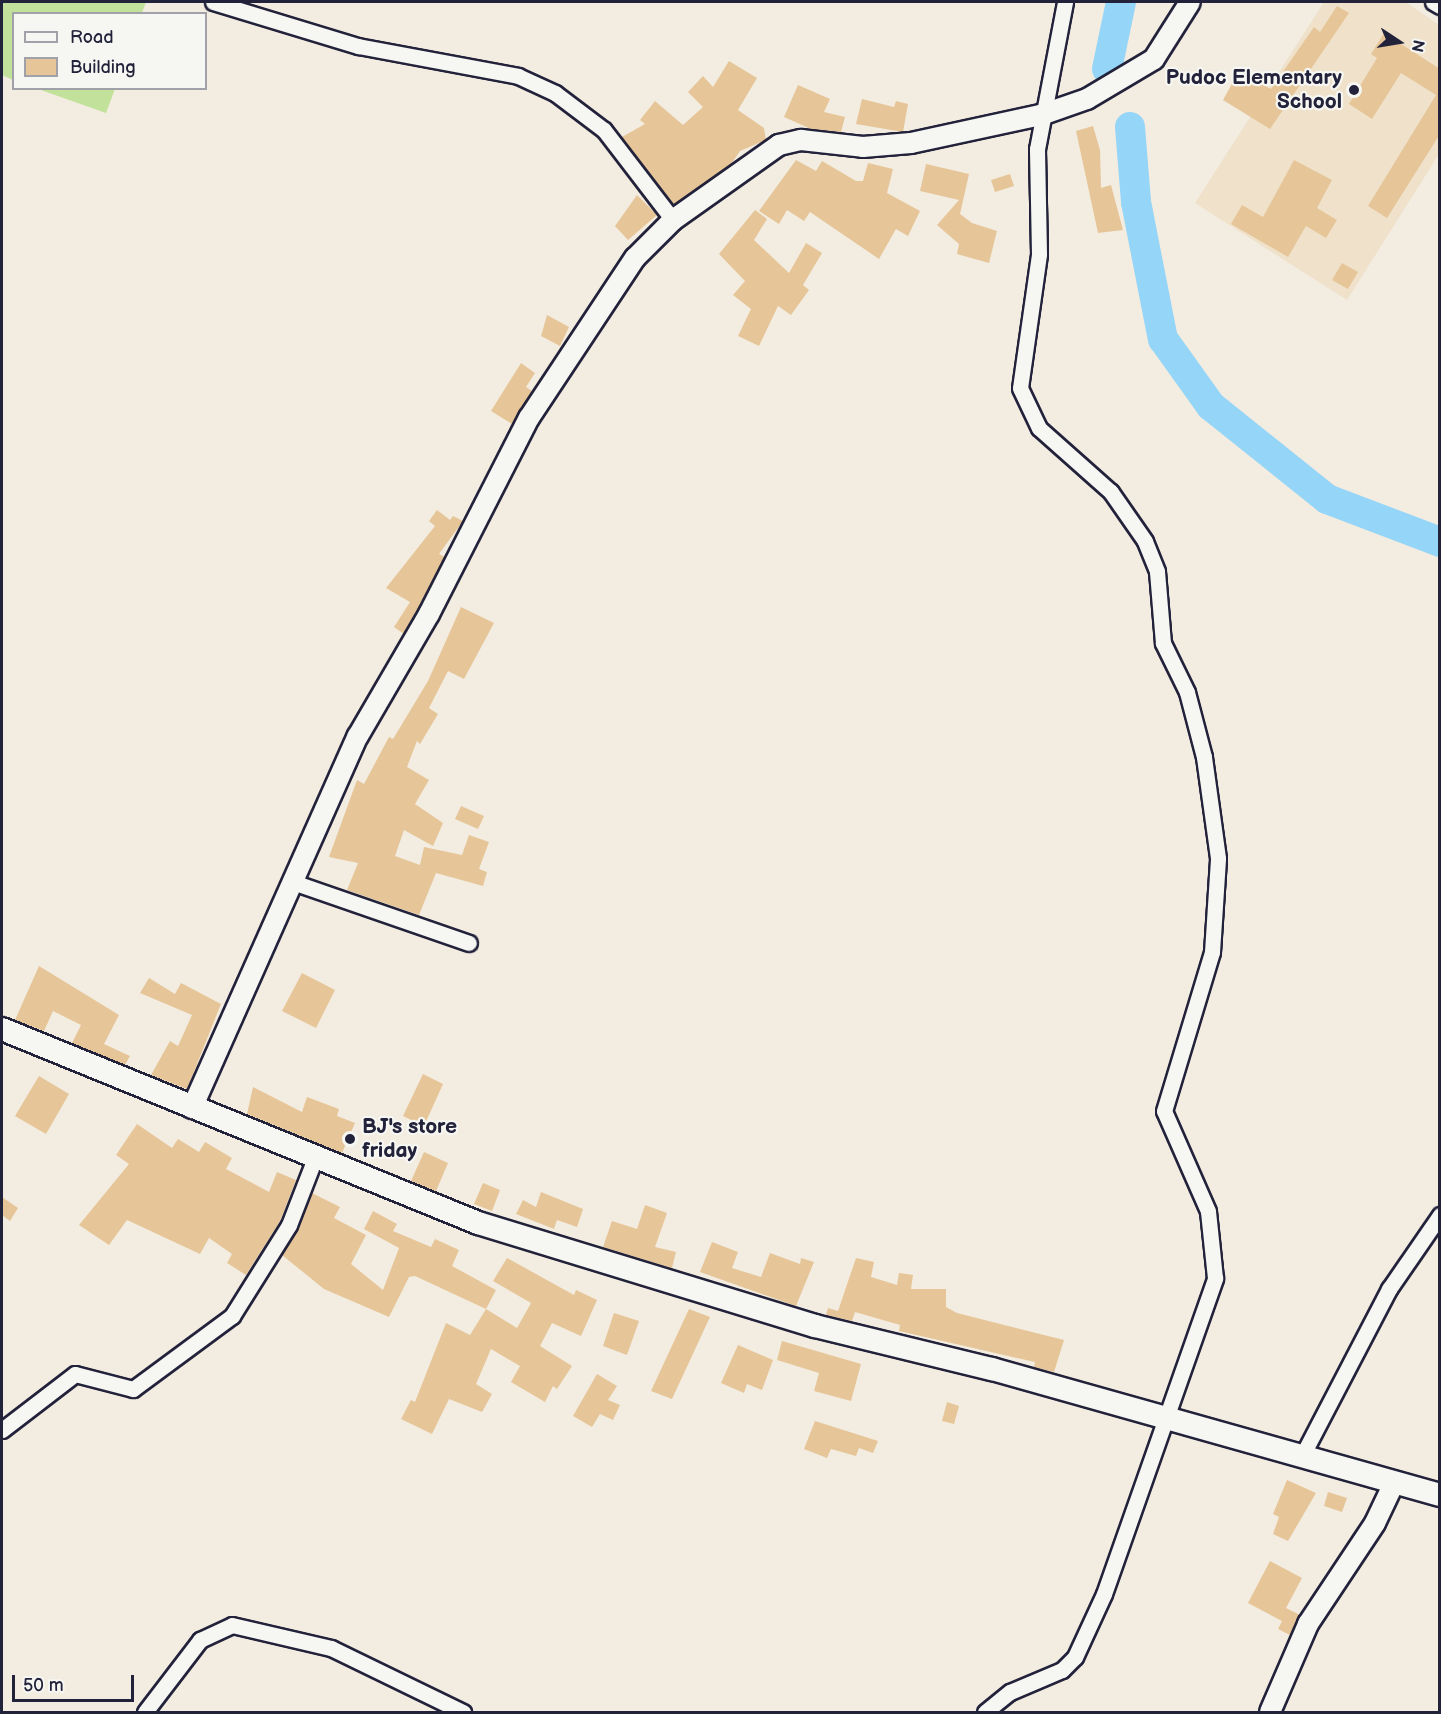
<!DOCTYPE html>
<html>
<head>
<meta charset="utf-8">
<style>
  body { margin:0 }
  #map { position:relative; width:1441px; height:1714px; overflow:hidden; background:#f3ece0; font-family:"Balsamiq Sans",sans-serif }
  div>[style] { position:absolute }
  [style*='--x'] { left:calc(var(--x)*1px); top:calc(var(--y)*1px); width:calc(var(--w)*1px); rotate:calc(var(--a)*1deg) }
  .built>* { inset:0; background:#efe1ca }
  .green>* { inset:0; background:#c2e29b }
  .river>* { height:30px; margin:-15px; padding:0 15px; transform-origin:15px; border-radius:15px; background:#95d5f7 }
  .building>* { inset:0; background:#e6c698 }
  .roads { filter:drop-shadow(2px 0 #22223b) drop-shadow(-2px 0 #22223b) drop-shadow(0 2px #22223b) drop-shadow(0 -2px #22223b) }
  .minor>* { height:15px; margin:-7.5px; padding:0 7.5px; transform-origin:7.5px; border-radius:7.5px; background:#f6f6f2 }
  .tertiary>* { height:20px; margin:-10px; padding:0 10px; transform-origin:10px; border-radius:10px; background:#f6f6f2 }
  .secondary>* { height:22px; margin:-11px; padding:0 11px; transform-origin:11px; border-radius:11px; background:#f6f6f2 }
  .dots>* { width:16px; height:16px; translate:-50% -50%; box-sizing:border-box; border:3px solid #f6f6f2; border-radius:50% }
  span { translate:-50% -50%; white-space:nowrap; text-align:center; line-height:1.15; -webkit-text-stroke:4.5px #f6f6f2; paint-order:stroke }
  .poi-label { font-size:21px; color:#22223b; font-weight:700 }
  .right { translate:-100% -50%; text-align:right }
  .left { translate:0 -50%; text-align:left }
  .frame { position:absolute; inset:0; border:3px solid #22223b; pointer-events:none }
  .legend { position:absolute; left:12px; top:12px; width:195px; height:78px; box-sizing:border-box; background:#f6f6f2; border:2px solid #a1a1a9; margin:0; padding:8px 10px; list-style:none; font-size:18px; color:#22223b }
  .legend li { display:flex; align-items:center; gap:12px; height:30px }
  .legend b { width:30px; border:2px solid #a1a1a9 }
  .north { position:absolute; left:1369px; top:12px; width:60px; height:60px; -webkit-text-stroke:4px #f6f6f2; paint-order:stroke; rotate:102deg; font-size:16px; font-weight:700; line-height:24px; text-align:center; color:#22223b }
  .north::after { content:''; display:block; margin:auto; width:21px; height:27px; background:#22223b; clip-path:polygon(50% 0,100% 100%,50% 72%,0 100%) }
  .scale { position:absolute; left:12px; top:1675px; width:122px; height:27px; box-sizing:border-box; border:3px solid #22223b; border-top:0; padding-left:8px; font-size:18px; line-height:21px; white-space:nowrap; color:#22223b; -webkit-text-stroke:4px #f6f6f2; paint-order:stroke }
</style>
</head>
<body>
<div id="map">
  <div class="built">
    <i style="clip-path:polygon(1324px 2px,1406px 2px,1439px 25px,1439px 154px,1347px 300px,1195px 203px)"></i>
  </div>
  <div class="green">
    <i style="clip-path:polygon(2px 2px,146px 2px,142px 13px,14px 14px,13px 80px,2px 75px)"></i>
    <i style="clip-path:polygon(38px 89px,115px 89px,106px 113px)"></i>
  </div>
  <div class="river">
    <i style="--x:1107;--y:69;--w:68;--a:-78.2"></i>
    <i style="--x:1130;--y:127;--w:75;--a:85.4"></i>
    <i style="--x:1136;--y:202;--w:140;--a:78.9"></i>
    <i style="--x:1163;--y:339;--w:82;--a:54.4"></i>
    <i style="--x:1211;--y:406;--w:149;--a:38.7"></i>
    <i style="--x:1327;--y:499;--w:121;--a:20.8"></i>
  </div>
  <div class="building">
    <i style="clip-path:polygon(1337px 6px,1349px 13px,1270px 129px,1223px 100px,1239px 71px,1271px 89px,1314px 27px,1320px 32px)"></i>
    <i style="clip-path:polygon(1384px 33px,1440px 69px,1440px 134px,1387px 218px,1368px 206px,1436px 95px,1401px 73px,1372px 119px,1349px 104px,1377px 58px,1371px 54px)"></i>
    <i style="clip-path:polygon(729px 61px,757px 78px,738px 110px,764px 128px,766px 140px,740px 151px,731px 164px,674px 205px,622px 137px,645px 124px,640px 120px,655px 101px,683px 125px,703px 107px,688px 92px,703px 76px,713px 87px)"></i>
    <i style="clip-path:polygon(798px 85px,830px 99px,824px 112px,845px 117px,841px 132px,811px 129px,784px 117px)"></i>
    <i style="clip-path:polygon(862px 99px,894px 107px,896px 101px,908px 104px,903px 132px,856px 124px)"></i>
    <i style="clip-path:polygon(1093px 126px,1100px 150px,1101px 188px,1111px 185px,1123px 230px,1098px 233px,1076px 131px)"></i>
    <i style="clip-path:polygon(796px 160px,816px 171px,822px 161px,856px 181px,863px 181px,868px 163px,893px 169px,887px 193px,920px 211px,908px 236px,896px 229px,879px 259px,810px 212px,804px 221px,787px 210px,779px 224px,759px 211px)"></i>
    <i style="clip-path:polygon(1294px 160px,1332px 180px,1317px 208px,1337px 220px,1326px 238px,1306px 226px,1288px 257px,1231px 224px,1242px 205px,1263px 217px)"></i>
    <i style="clip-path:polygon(926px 164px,969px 174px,960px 214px,972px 223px,997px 231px,989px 263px,957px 254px,959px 244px,937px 225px,959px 200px,920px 191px)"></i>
    <i style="clip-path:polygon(1010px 174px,1014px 186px,995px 192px,991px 180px)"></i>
    <i style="clip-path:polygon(637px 195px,657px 215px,628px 240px,615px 226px)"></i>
    <i style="clip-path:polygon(755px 210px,767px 219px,754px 240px,789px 273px,806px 243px,822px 253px,803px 285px,809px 290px,791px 315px,778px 306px,759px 346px,738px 336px,751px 309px,733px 295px,745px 281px,719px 254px)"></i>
    <i style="clip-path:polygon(1342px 263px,1358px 272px,1348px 289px,1332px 280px)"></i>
    <i style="clip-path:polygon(547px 315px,569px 327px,560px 346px,541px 336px)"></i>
    <i style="clip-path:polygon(521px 363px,535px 373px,526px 387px,532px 391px,512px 424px,491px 411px)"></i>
    <i style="clip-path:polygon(437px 510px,450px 520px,453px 516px,463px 521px,439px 554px,445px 557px,404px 634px,394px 627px,410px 602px,386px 588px,435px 526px,429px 521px)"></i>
    <i style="clip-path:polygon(461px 607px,494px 623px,464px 679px,448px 671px,429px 708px,438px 714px,420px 744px,417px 741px,407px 767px,429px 780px,415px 804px,443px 823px,433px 846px,404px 830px,395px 856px,420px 865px,424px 847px,462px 855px,469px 835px,489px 842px,479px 869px,487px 872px,483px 886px,436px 873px,419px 915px,347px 890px,358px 863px,329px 857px,357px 780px,364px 784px,389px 737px,393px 739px,428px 681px)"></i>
    <i style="clip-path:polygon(461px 806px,484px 816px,478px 829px,455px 819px)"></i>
    <i style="clip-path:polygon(39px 966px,119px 1015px,104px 1044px,130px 1056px,125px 1065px,72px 1043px,81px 1025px,53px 1011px,44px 1031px,15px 1020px)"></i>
    <i style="clip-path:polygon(302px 973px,335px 990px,316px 1028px,282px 1011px)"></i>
    <i style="clip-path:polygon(149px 978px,175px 994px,181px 983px,221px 1004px,187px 1089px,151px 1075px,170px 1041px,178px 1046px,192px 1015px,140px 993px)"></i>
    <i style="clip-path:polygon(423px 1074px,443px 1084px,424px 1126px,403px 1116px)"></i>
    <i style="clip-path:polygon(39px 1076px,69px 1094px,46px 1134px,15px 1116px)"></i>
    <i style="clip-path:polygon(253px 1087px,302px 1112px,307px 1097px,339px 1109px,337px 1116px,355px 1123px,342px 1153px,247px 1114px)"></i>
    <i style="clip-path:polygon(137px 1124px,172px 1148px,178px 1139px,199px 1152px,205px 1142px,232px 1158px,226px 1169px,269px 1192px,277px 1172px,296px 1180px,280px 1221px,246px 1275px,227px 1263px,232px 1254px,209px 1238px,200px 1254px,127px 1220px,109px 1245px,79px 1225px,129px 1164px,116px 1155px)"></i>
    <i style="clip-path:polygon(424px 1152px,448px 1163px,436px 1191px,411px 1181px)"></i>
    <i style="clip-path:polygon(483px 1183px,500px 1190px,492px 1211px,474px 1204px)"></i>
    <i style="clip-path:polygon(541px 1192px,583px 1209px,577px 1227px,557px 1220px,554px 1229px,516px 1214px,523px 1200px,536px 1207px)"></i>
    <i style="clip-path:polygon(312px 1193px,340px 1207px,334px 1218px,366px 1235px,351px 1264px,383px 1290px,399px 1248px,364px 1229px,373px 1211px,397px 1224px,393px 1231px,431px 1247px,435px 1239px,459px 1250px,452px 1266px,496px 1290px,486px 1309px,415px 1276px,409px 1277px,389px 1317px,324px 1289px,282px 1255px)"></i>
    <i style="clip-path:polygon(2px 1197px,18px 1208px,10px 1221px,2px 1215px)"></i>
    <i style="clip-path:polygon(645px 1205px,667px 1213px,655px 1247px,676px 1252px,672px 1268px,603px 1247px,612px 1221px,637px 1229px)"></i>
    <i style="clip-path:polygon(712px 1242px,738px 1252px,732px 1268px,761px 1277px,770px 1253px,800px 1264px,801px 1258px,814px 1262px,796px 1306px,700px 1272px)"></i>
    <i style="clip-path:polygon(507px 1258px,574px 1295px,576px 1290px,597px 1300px,581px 1336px,552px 1323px,540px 1346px,572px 1366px,557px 1389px,553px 1386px,545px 1402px,511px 1382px,520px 1366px,491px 1349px,476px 1384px,492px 1394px,482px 1412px,449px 1399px,432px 1434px,401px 1419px,411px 1400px,415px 1402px,446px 1323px,470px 1335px,486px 1309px,517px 1328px,531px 1303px,493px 1281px)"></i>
    <i style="clip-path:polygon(856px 1258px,874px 1262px,871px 1277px,897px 1285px,899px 1273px,913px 1275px,911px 1289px,946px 1289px,946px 1307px,957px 1313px,1064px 1340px,1054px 1372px,1034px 1367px,1035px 1362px,899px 1331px,900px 1325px,855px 1312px,852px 1321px,826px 1315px,828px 1308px,838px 1311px)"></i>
    <i style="clip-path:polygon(689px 1309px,710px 1317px,672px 1399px,651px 1391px)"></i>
    <i style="clip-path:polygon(614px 1313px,639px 1321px,627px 1355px,603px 1346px)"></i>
    <i style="clip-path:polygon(782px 1341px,861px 1364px,851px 1401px,814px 1391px,819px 1373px,777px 1360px)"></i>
    <i style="clip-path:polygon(738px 1345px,773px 1360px,762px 1390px,747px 1384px,744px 1393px,721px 1383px)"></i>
    <i style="clip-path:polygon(597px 1374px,617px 1386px,608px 1400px,620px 1405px,613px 1420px,600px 1414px,592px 1427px,573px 1416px)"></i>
    <i style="clip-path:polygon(947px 1402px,959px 1406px,954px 1424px,942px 1421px)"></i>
    <i style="clip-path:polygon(815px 1421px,878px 1441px,873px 1453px,859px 1448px,856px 1456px,831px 1449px,827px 1458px,804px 1449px)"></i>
    <i style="clip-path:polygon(1287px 1480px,1316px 1493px,1288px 1541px,1273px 1534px,1279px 1517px,1273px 1514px)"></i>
    <i style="clip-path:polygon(1328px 1492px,1347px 1498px,1342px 1512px,1324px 1506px)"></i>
    <i style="clip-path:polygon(1270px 1561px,1302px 1578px,1286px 1608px,1300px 1615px,1290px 1635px,1278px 1629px,1282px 1621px,1248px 1603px)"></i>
  </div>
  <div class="roads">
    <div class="minor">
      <i style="--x:213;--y:2;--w:152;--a:16.9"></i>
      <i style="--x:358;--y:46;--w:163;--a:10.6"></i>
      <i style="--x:518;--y:76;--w:41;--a:24.7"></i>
      <i style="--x:555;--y:93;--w:61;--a:37.1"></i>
      <i style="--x:604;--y:130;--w:113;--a:52.5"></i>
      <i style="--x:1433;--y:2;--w:8;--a:30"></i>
      <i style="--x:293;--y:882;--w:186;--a:19.1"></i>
      <i style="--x:2;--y:1430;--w:92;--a:-37.5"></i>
      <i style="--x:75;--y:1374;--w:60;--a:14.5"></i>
      <i style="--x:133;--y:1389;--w:123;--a:-36.4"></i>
      <i style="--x:232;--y:1316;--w:107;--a:-57.9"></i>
      <i style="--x:289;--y:1225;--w:72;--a:-68.8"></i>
      <i style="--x:1301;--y:1458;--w:191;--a:-62.5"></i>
      <i style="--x:1389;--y:1289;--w:90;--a:-55.4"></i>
      <i style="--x:145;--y:1712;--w:91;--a:-52.6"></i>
      <i style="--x:200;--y:1640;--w:35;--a:-25"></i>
      <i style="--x:232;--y:1625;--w:102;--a:13.1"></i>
      <i style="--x:331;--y:1648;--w:147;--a:25.9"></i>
      <i style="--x:985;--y:1712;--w:32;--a:-39"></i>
      <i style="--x:1010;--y:1692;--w:56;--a:-22.9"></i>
      <i style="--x:1062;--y:1670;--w:18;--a:-45"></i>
      <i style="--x:1075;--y:1657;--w:69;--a:-65.3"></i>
      <i style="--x:1104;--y:1594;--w:335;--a:-70.6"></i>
      <i style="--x:1215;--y:1278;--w:67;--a:-96"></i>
      <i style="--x:1208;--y:1211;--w:109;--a:-113.7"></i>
      <i style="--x:1164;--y:1111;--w:166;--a:-73.2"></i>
      <i style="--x:1212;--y:952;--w:94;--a:-86.3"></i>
      <i style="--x:1218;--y:858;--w:102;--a:-97.9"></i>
      <i style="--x:1204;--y:757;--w:67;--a:-104.7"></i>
      <i style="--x:1187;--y:692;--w:55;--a:-116.1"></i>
      <i style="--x:1163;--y:643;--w:72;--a:-94.8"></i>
      <i style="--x:1157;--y:571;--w:32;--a:-112"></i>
      <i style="--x:1145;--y:541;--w:60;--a:-124.8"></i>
      <i style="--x:1111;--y:492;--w:96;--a:-138.4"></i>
      <i style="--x:1039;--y:428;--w:44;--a:-115.4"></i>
      <i style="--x:1020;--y:388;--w:135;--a:-81.9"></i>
      <i style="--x:1039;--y:254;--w:105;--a:-91.1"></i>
      <i style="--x:1037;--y:149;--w:150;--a:-79.2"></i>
    </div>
    <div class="tertiary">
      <i style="--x:192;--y:1108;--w:407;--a:-66"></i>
      <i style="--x:358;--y:736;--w:141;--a:-59.8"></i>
      <i style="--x:429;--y:614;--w:220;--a:-63"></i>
      <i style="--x:529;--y:418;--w:192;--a:-56.5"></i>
      <i style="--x:635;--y:258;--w:54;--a:-45"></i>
      <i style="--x:673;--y:220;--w:130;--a:-35.3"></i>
      <i style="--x:779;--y:145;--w:23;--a:-13"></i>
      <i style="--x:801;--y:140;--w:62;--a:6.4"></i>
      <i style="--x:863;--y:147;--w:48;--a:-4.8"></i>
      <i style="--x:911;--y:143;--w:133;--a:-12.2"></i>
      <i style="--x:1041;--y:115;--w:49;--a:-19.2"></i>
      <i style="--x:1087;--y:99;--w:78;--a:-30.8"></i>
      <i style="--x:1154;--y:59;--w:67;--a:-57.7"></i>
      <i style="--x:1270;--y:1712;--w:96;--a:-66.6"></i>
      <i style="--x:1308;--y:1624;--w:121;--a:-56.4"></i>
      <i style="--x:1375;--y:1523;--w:44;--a:-64.6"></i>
    </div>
    <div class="secondary">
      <i style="--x:2;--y:1029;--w:514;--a:22.17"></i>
      <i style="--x:478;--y:1223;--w:352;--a:17"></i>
      <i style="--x:815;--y:1326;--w:182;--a:13.7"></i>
      <i style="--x:992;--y:1369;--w:465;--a:15.7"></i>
    </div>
  </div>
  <div class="dots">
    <i style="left:1354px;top:90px;background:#22223b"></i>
    <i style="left:350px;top:1139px;background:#22223b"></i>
  </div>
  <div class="poi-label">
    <span class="right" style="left:1342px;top:90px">Pudoc Elementary<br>School</span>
    <span class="left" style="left:362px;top:1139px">BJ's store<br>friday</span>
  </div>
  <div class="frame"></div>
  <ul class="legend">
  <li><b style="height:8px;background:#f6f6f2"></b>Road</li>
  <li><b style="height:16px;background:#e6c698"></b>Building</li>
  </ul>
  <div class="north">N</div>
  <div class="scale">50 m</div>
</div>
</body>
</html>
